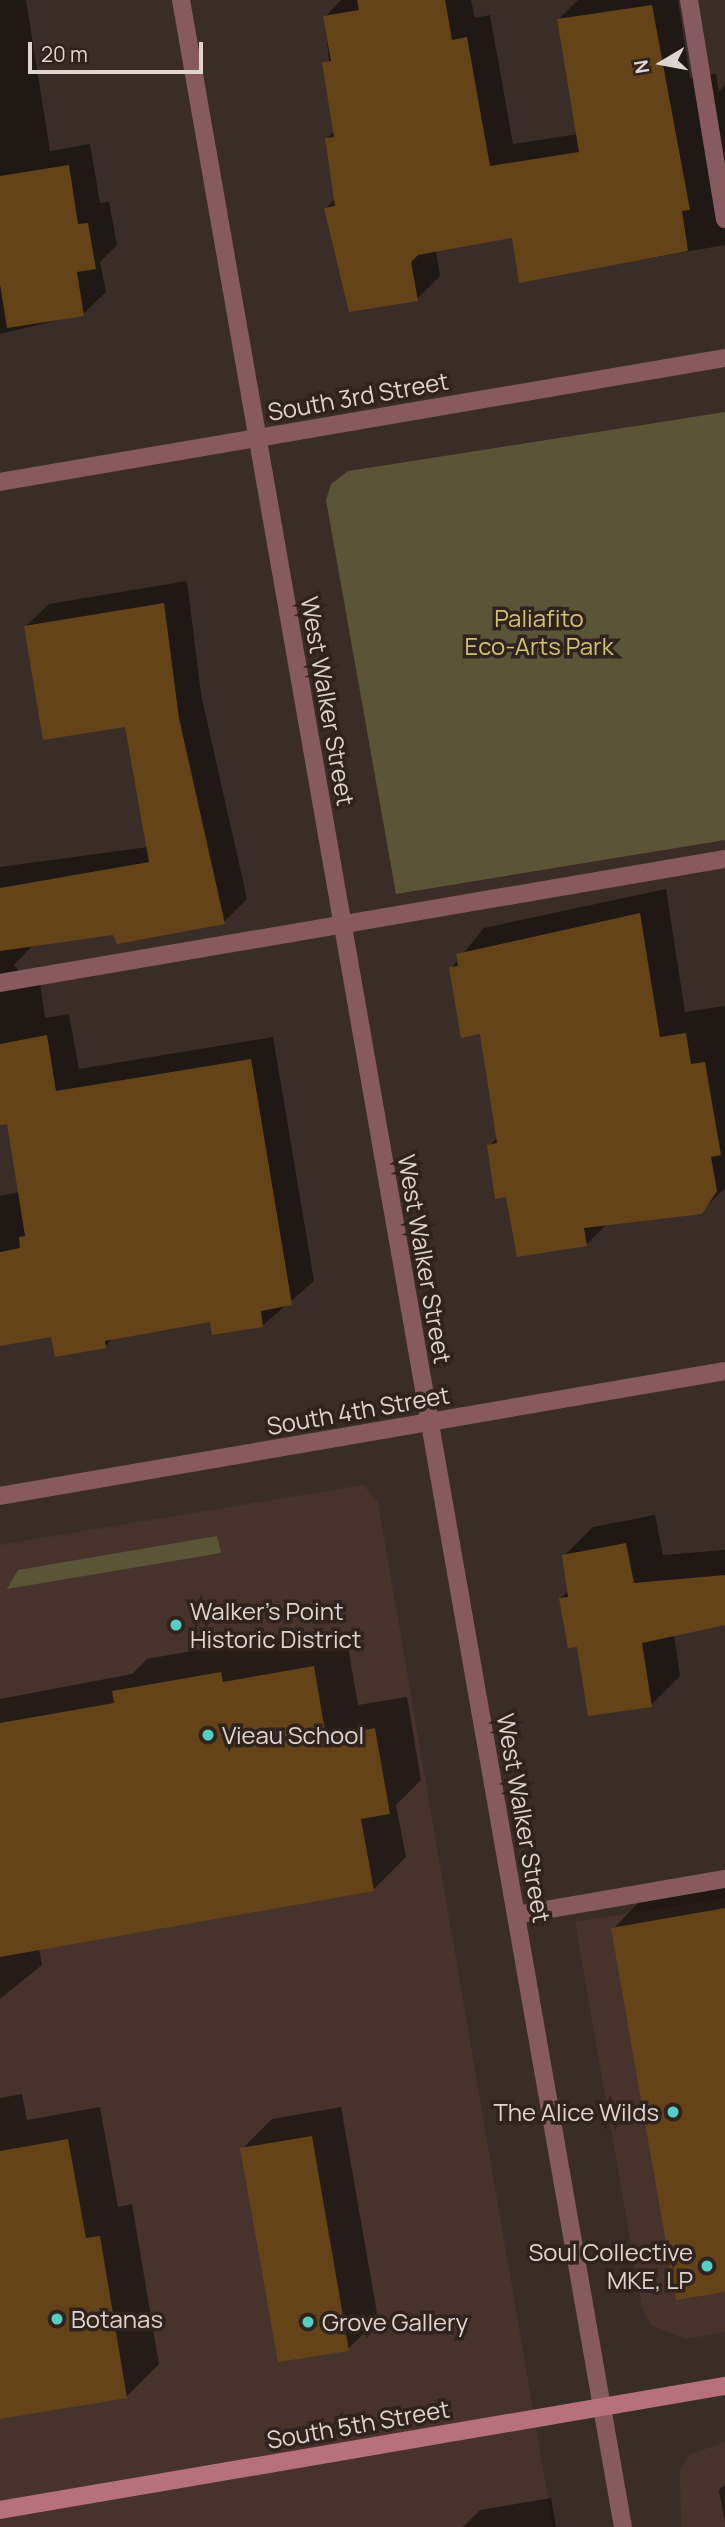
<!DOCTYPE html>
<html>
<head>
<meta charset="utf-8">
<style>
  body { margin:0 }
  #map { position:relative; width:725px; height:2527px; overflow:hidden; background:#3a2d28; font-family:Manrope,sans-serif }
  div>[style] { position:absolute }
  [style*='--x'] { left:calc(var(--x)*1px); top:calc(var(--y)*1px); width:calc(var(--w)*1px); rotate:calc(var(--a)*1deg) }
  .built>* { inset:0; background:#47332c }
  .green>* { inset:0; background:#5b5537 }
  .shadow>* { inset:0; background:#0007 }
  .building>* { inset:0; background:#654319 }
  .lane>* { height:18px; margin:-9px; padding:0 9px; transform-origin:9px; border-radius:9px; background:#875a60 }
  .street>* { height:18px; margin:-9px; padding:0 9px; transform-origin:9px; border-radius:9px; background:#875a60 }
  .secondary>* { height:18px; margin:-9px; padding:0 9px; transform-origin:9px; border-radius:9px; background:#b7717b }
  .dots>* { width:19px; height:19px; translate:-50% -50%; box-sizing:border-box; border:4px solid #30231e; border-radius:50% }
  span { translate:-50% -50%; white-space:nowrap; text-align:center; line-height:1.15; -webkit-text-stroke:7px #30231e; paint-order:stroke }
  .street-label { font-size:24px; color:#ded5d2 }
  .park-label { font-size:24px; color:#d1c272 }
  .poi-label { font-size:24px; color:#ded5d2 }
  .left { translate:0 -50%; text-align:left }
  .right { translate:-100% -50%; text-align:right }
  .north { position:absolute; left:627px; top:28px; width:70px; height:70px; -webkit-text-stroke:5px #30231e; paint-order:stroke; rotate:260deg; font-size:19px; font-weight:700; line-height:28px; text-align:center; color:#ded5d2 }
  .north::after { content:''; display:block; margin:auto; width:24px; height:32px; background:#ded5d2; clip-path:polygon(50% 0,100% 100%,50% 72%,0 100%) }
  .scale { position:absolute; left:28px; top:42px; width:175px; height:32px; box-sizing:border-box; border:4px solid #ded5d2; border-top:0; padding-left:9px; font-size:21px; line-height:24px; white-space:nowrap; color:#ded5d2; -webkit-text-stroke:5px #30231e; paint-order:stroke }
</style>
</head>
<body>
<div id="map">
  <div class="built">
    <i style="clip-path:polygon(363px 1485px,378px 1502px,553px 2527px,0 2527px,0 1545px)"></i>
    <i style="clip-path:polygon(725px 1898px,725px 2332px,686px 2339px,651px 2325px,642px 2308px,575px 1922px)"></i>
    <i style="clip-path:polygon(725px 2442px,725px 2527px,681px 2527px,680px 2468px,691px 2454px)"></i>
  </div>
  <div class="green">
    <i style="clip-path:polygon(725px 412px,725px 840px,396px 894px,326px 500px,331px 484px,348px 471px)"></i>
    <i style="clip-path:polygon(217px 1536px,221px 1553px,7px 1589px,18px 1570px)"></i>
  </div>
  <div class="shadow">
    <i style="clip-path:polygon(0 0,26px 0,50px 151px,90px 144px,100px 203px,109px 202px,117px 245px,100px 262px,106px 292px,83px 314px,0 334px)"></i>
    <i style="clip-path:polygon(341px 0,471px 0,475px 18px,490px 15px,513px 144px,578px 134px,559px 19px,578px 0,678px 0,690px 78px,716px 74px,719px 92px,725px 85px,725px 245px,521px 281px,514px 236px,436px 250px,440px 276px,417px 299px,326px 208px,335px 199px,326px 139px,335px 130px,325px 17px)"></i>
    <i style="clip-path:polygon(187px 581px,201px 694px,247px 899px,224px 922px,34px 944px,14px 965px,20px 972px,38px 970px,45px 1018px,69px 1014px,79px 1069px,273px 1037px,314px 1281px,262px 1326px,211px 1320px,114px 1337px,105px 1346px,52px 1335px,0 1344px,0 1196px,20px 1192px,9px 1122px,0 1116px,0 867px,148px 847px,127px 725px,26px 626px,49px 604px)"></i>
    <i style="clip-path:polygon(666px 889px,685px 1012px,725px 1006px,725px 1188px,701px 1212px,607px 1224px,586px 1245px,508px 1195px,489px 1146px,498px 1137px,482px 1032px,451px 968px,484px 928px)"></i>
    <i style="clip-path:polygon(655px 1515px,663px 1555px,725px 1550px,725px 1623px,674px 1634px,680px 1676px,651px 1705px,578px 1645px,561px 1598px,569px 1590px,564px 1556px,593px 1527px)"></i>
    <i style="clip-path:polygon(346px 1635px,358px 1705px,407px 1697px,421px 1780px,396px 1805px,406px 1857px,373px 1890px,39px 1949px,42px 1965px,0 1999px,0 1699px,132px 1674px,147px 1659px,253px 1640px,255px 1651px)"></i>
    <i style="clip-path:polygon(725px 1885px,725px 2289px,613px 1929px,641px 1900px)"></i>
    <i style="clip-path:polygon(22px 2094px,27px 2120px,100px 2107px,118px 2207px,132px 2204px,159px 2364px,126px 2397px,0 2417px,0 2098px)"></i>
    <i style="clip-path:polygon(341px 2107px,378px 2319px,348px 2349px,242px 2149px,272px 2119px)"></i>
    <i style="clip-path:polygon(725px 2485px,725px 2522px,719px 2490px)"></i>
    <i style="clip-path:polygon(551px 2498px,556px 2527px,463px 2527px,480px 2510px)"></i>
  </div>
  <div class="building">
    <i style="clip-path:polygon(357px 0,445px 0,452px 40px,467px 37px,490px 166px,579px 152px,557px 19px,652px 5px,690px 210px,682px 211px,688px 251px,519px 283px,512px 238px,418px 255px,411px 262px,418px 301px,349px 312px,324px 208px,335px 206px,325px 138px,334px 137px,322px 62px,331px 61px,323px 16px,359px 10px)"></i>
    <i style="clip-path:polygon(69px 165px,78px 224px,88px 223px,96px 269px,77px 272px,84px 316px,7px 328px,0 284px,0 176px)"></i>
    <i style="clip-path:polygon(164px 603px,179px 718px,225px 924px,117px 944px,113px 935px,0 951px,0 888px,149px 862px,125px 727px,43px 740px,24px 626px)"></i>
    <i style="clip-path:polygon(640px 913px,660px 1037px,686px 1033px,691px 1064px,705px 1062px,721px 1155px,711px 1157px,717px 1191px,702px 1214px,584px 1228px,587px 1246px,517px 1257px,506px 1197px,495px 1199px,487px 1145px,497px 1143px,480px 1034px,461px 1038px,449px 967px,458px 966px,456px 954px)"></i>
    <i style="clip-path:polygon(47px 1035px,56px 1091px,251px 1059px,292px 1305px,261px 1311px,263px 1327px,212px 1335px,210px 1322px,105px 1341px,106px 1348px,55px 1357px,51px 1337px,0 1346px,0 1252px,20px 1248px,19px 1237px,25px 1236px,7px 1124px,0 1125px,0 1044px)"></i>
    <i style="clip-path:polygon(626px 1543px,634px 1583px,725px 1575px,725px 1625px,642px 1643px,652px 1707px,588px 1716px,577px 1647px,568px 1648px,559px 1598px,568px 1597px,562px 1555px)"></i>
    <i style="clip-path:polygon(314px 1666px,326px 1737px,375px 1728px,390px 1814px,361px 1819px,374px 1891px,0 1957px,0 1723px,114px 1703px,112px 1691px,221px 1672px,223px 1682px)"></i>
    <i style="clip-path:polygon(725px 1908px,725px 2292px,676px 2300px,611px 1928px)"></i>
    <i style="clip-path:polygon(312px 2136px,349px 2351px,278px 2362px,240px 2148px)"></i>
    <i style="clip-path:polygon(68px 2139px,86px 2238px,100px 2236px,127px 2398px,0 2419px,0 2151px)"></i>
  </div>
  <div class="lane">
    <i style="--x:689;--y:0;--w:222;--a:80.7"></i>
    <i style="--x:0;--y:983;--w:736;--a:-9.71"></i>
    <i style="--x:516;--y:1915;--w:212;--a:-9.8"></i>
  </div>
  <div class="street">
    <i style="--x:181;--y:0;--w:2565;--a:80.08"></i>
    <i style="--x:0;--y:482;--w:736;--a:-9.71"></i>
    <i style="--x:0;--y:1496;--w:736;--a:-9.78"></i>
  </div>
  <div class="secondary">
    <i style="--x:0;--y:2510;--w:736;--a:-9.71"></i>
  </div>
  <div class="dots">
    <i style="left:176px;top:1625px;background:#56cec3"></i>
    <i style="left:208px;top:1735px;background:#56cec3"></i>
    <i style="left:673px;top:2112px;background:#56cec3"></i>
    <i style="left:707px;top:2266px;background:#56cec3"></i>
    <i style="left:57px;top:2319px;background:#56cec3"></i>
    <i style="left:308px;top:2322px;background:#56cec3"></i>
  </div>
  <div class="street-label">
    <span style="left:358px;top:396px;rotate:-10deg">South 3rd Street</span>
    <span style="left:328px;top:701px;rotate:80deg">West Walker Street</span>
    <span style="left:425px;top:1259px;rotate:80deg">West Walker Street</span>
    <span style="left:358px;top:1410px;rotate:-10deg">South 4th Street</span>
    <span style="left:524px;top:1818px;rotate:80deg">West Walker Street</span>
    <span style="left:358px;top:2424px;rotate:-10deg">South 5th Street</span>
  </div>
  <div class="park-label">
    <span style="left:539px;top:632px">Paliafito<br>Eco-Arts Park</span>
  </div>
  <div class="poi-label">
    <span class="left" style="left:190px;top:1625px">Walker's Point<br>Historic District</span>
    <span class="left" style="left:222px;top:1735px">Vieau School</span>
    <span class="right" style="left:659px;top:2112px">The Alice Wilds</span>
    <span class="right" style="left:693px;top:2266px">Soul Collective<br>MKE, LP</span>
    <span class="left" style="left:71px;top:2319px">Botanas</span>
    <span class="left" style="left:322px;top:2322px">Grove Gallery</span>
  </div>
  <div class="north">N</div>
  <div class="scale">20 m</div>
</div>
</body>
</html>
